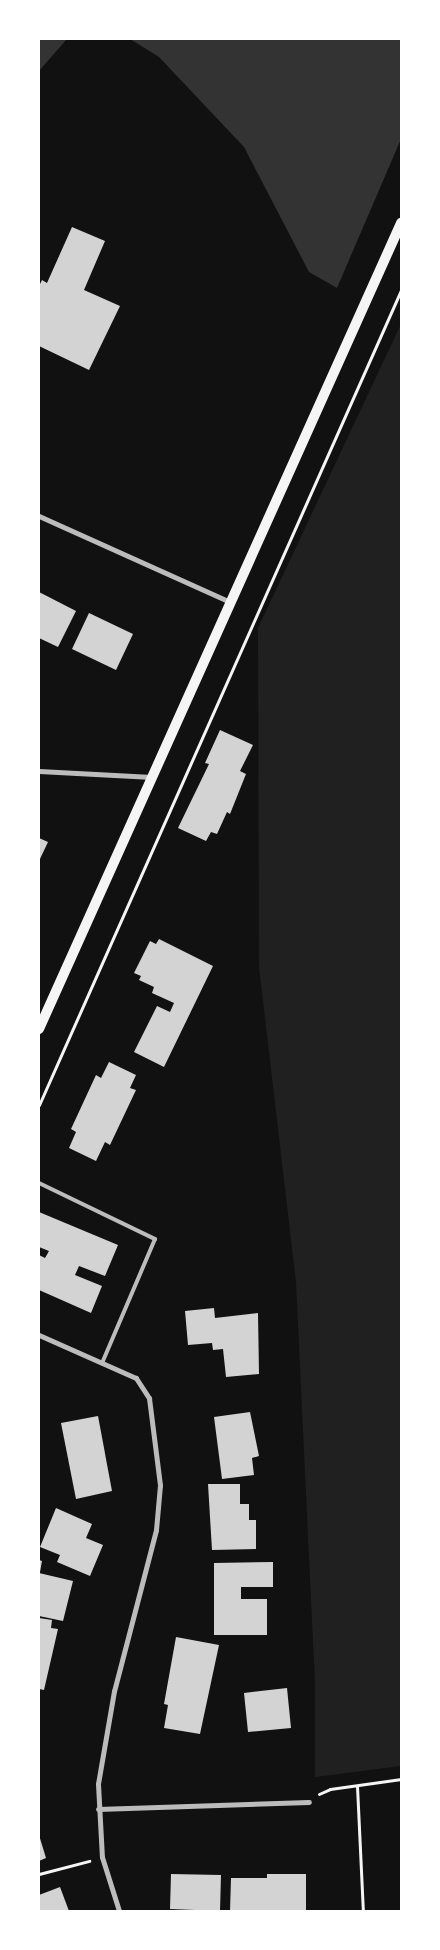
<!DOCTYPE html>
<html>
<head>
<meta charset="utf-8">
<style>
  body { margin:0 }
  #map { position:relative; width:440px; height:1950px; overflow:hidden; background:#111; font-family:"Archivo Narrow",sans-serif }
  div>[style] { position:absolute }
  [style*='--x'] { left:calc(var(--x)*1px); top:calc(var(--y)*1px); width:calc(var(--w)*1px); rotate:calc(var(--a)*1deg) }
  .green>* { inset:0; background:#202020 }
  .water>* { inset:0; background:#333 }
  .building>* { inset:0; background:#d3d3d3 }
  .path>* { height:3px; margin:-1.5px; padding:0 1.5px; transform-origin:1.5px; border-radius:1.5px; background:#f5f5f5 }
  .service>* { height:4px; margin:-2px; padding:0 2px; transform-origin:2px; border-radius:2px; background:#bcbcbc }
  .minor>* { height:5px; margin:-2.5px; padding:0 2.5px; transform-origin:2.5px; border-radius:2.5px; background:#bcbcbc }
  .secondary>* { height:10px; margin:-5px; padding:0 5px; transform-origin:5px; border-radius:5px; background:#f5f5f5 }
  span { translate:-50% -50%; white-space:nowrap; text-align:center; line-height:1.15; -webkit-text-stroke:5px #fff; paint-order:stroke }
  .frame { position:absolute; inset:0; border:40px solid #fff; pointer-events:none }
</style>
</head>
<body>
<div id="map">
  <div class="green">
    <i style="clip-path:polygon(401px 324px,401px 1766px,315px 1777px,315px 1684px,296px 1282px,259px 967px,258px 628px)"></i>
  </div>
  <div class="water">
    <i style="clip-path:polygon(39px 39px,67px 39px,39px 71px)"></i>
    <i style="clip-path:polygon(130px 39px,401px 39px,401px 139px,337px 288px,309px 272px,244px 147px,159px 57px)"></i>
  </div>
  <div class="building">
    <i style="clip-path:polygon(72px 227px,105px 241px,84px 290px,120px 306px,89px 370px,39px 346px,39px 286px,42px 280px,47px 283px)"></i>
    <i style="clip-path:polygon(39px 592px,76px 611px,58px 647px,39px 638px)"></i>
    <i style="clip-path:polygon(89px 613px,133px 634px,116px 670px,72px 649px)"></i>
    <i style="clip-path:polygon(220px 730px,253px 745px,240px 771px,246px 774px,230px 814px,227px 812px,217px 834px,211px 832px,206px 841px,178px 828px,209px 764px,205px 763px)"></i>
    <i style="clip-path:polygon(39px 838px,48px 842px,39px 861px)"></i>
    <i style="clip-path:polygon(159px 939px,213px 966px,164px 1067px,134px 1052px,157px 1006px,170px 1012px,174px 1003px,152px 993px,154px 987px,139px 980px,141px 976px,134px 973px,150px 941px,156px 944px)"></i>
    <i style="clip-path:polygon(109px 1062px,136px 1075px,130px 1088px,136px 1090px,110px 1145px,105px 1142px,96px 1161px,69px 1148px,76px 1132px,71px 1129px,96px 1075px,101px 1078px)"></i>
    <i style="clip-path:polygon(39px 1212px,118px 1245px,105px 1276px,79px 1266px,75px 1275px,102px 1286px,91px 1313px,39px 1290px,39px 1255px,45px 1258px,49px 1251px,39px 1247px)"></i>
    <i style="clip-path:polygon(214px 1308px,215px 1318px,258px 1313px,259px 1374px,226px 1377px,223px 1349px,213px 1350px,212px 1343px,188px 1345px,185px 1311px)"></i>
    <i style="clip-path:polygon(250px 1412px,259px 1456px,252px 1458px,254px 1475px,222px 1479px,214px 1417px)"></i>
    <i style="clip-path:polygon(98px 1416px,112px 1491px,76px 1499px,61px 1423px)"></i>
    <i style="clip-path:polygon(208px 1484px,240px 1484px,240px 1504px,249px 1504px,249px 1520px,256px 1520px,256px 1549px,212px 1550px)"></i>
    <i style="clip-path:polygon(56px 1508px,92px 1524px,86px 1538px,103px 1545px,90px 1576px,57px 1562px,60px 1555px,40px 1547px)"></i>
    <i style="clip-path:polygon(39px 1560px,42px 1561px,40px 1572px,39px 1572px)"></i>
    <i style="clip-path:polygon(273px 1562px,273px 1587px,241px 1587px,241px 1599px,267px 1599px,267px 1635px,214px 1635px,214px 1563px)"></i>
    <i style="clip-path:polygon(39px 1573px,73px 1581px,63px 1621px,39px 1616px)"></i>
    <i style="clip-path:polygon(39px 1618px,52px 1620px,51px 1628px,58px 1629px,44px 1690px,39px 1689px)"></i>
    <i style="clip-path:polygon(176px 1637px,219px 1645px,200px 1734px,164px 1728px,168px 1705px,164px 1704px)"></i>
    <i style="clip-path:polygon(287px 1688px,291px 1728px,248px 1732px,244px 1693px)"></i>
    <i style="clip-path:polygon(39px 1835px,46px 1858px,39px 1861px)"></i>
    <i style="clip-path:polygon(171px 1874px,221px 1875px,220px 1911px,170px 1909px)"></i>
    <i style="clip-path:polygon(267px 1874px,306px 1874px,306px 1911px,230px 1911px,231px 1878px,267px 1878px)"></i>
    <i style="clip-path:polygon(60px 1887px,69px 1911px,39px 1911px,39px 1895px)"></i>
  </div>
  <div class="path">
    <i style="--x:39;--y:1105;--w:892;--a:-66.05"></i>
    <i style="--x:357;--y:1786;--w:125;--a:87.3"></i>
    <i style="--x:319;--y:1794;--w:12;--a:-24"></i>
    <i style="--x:330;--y:1789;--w:72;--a:-8"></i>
    <i style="--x:39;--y:1874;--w:52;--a:-14.6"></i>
  </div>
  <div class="service">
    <i style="--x:39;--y:1183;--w:129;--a:25.8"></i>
    <i style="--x:155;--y:1239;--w:133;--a:113.1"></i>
  </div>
  <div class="minor">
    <i style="--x:39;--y:516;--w:209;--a:24.2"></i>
    <i style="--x:39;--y:771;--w:113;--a:3"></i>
    <i style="--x:39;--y:1335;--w:106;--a:23.9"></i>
    <i style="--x:136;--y:1378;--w:24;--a:57"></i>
    <i style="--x:149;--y:1398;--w:88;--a:82.8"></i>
    <i style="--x:160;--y:1485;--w:45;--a:95.1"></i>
    <i style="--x:156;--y:1530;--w:166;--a:104.6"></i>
    <i style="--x:114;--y:1691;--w:94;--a:99.8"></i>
    <i style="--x:98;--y:1784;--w:73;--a:86.9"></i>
    <i style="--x:102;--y:1857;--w:57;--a:72.5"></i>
    <i style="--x:98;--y:1809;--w:211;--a:-1.9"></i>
  </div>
  <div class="secondary">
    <i style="--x:39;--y:1029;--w:884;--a:-65.81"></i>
  </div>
  <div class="frame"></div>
</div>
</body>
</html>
